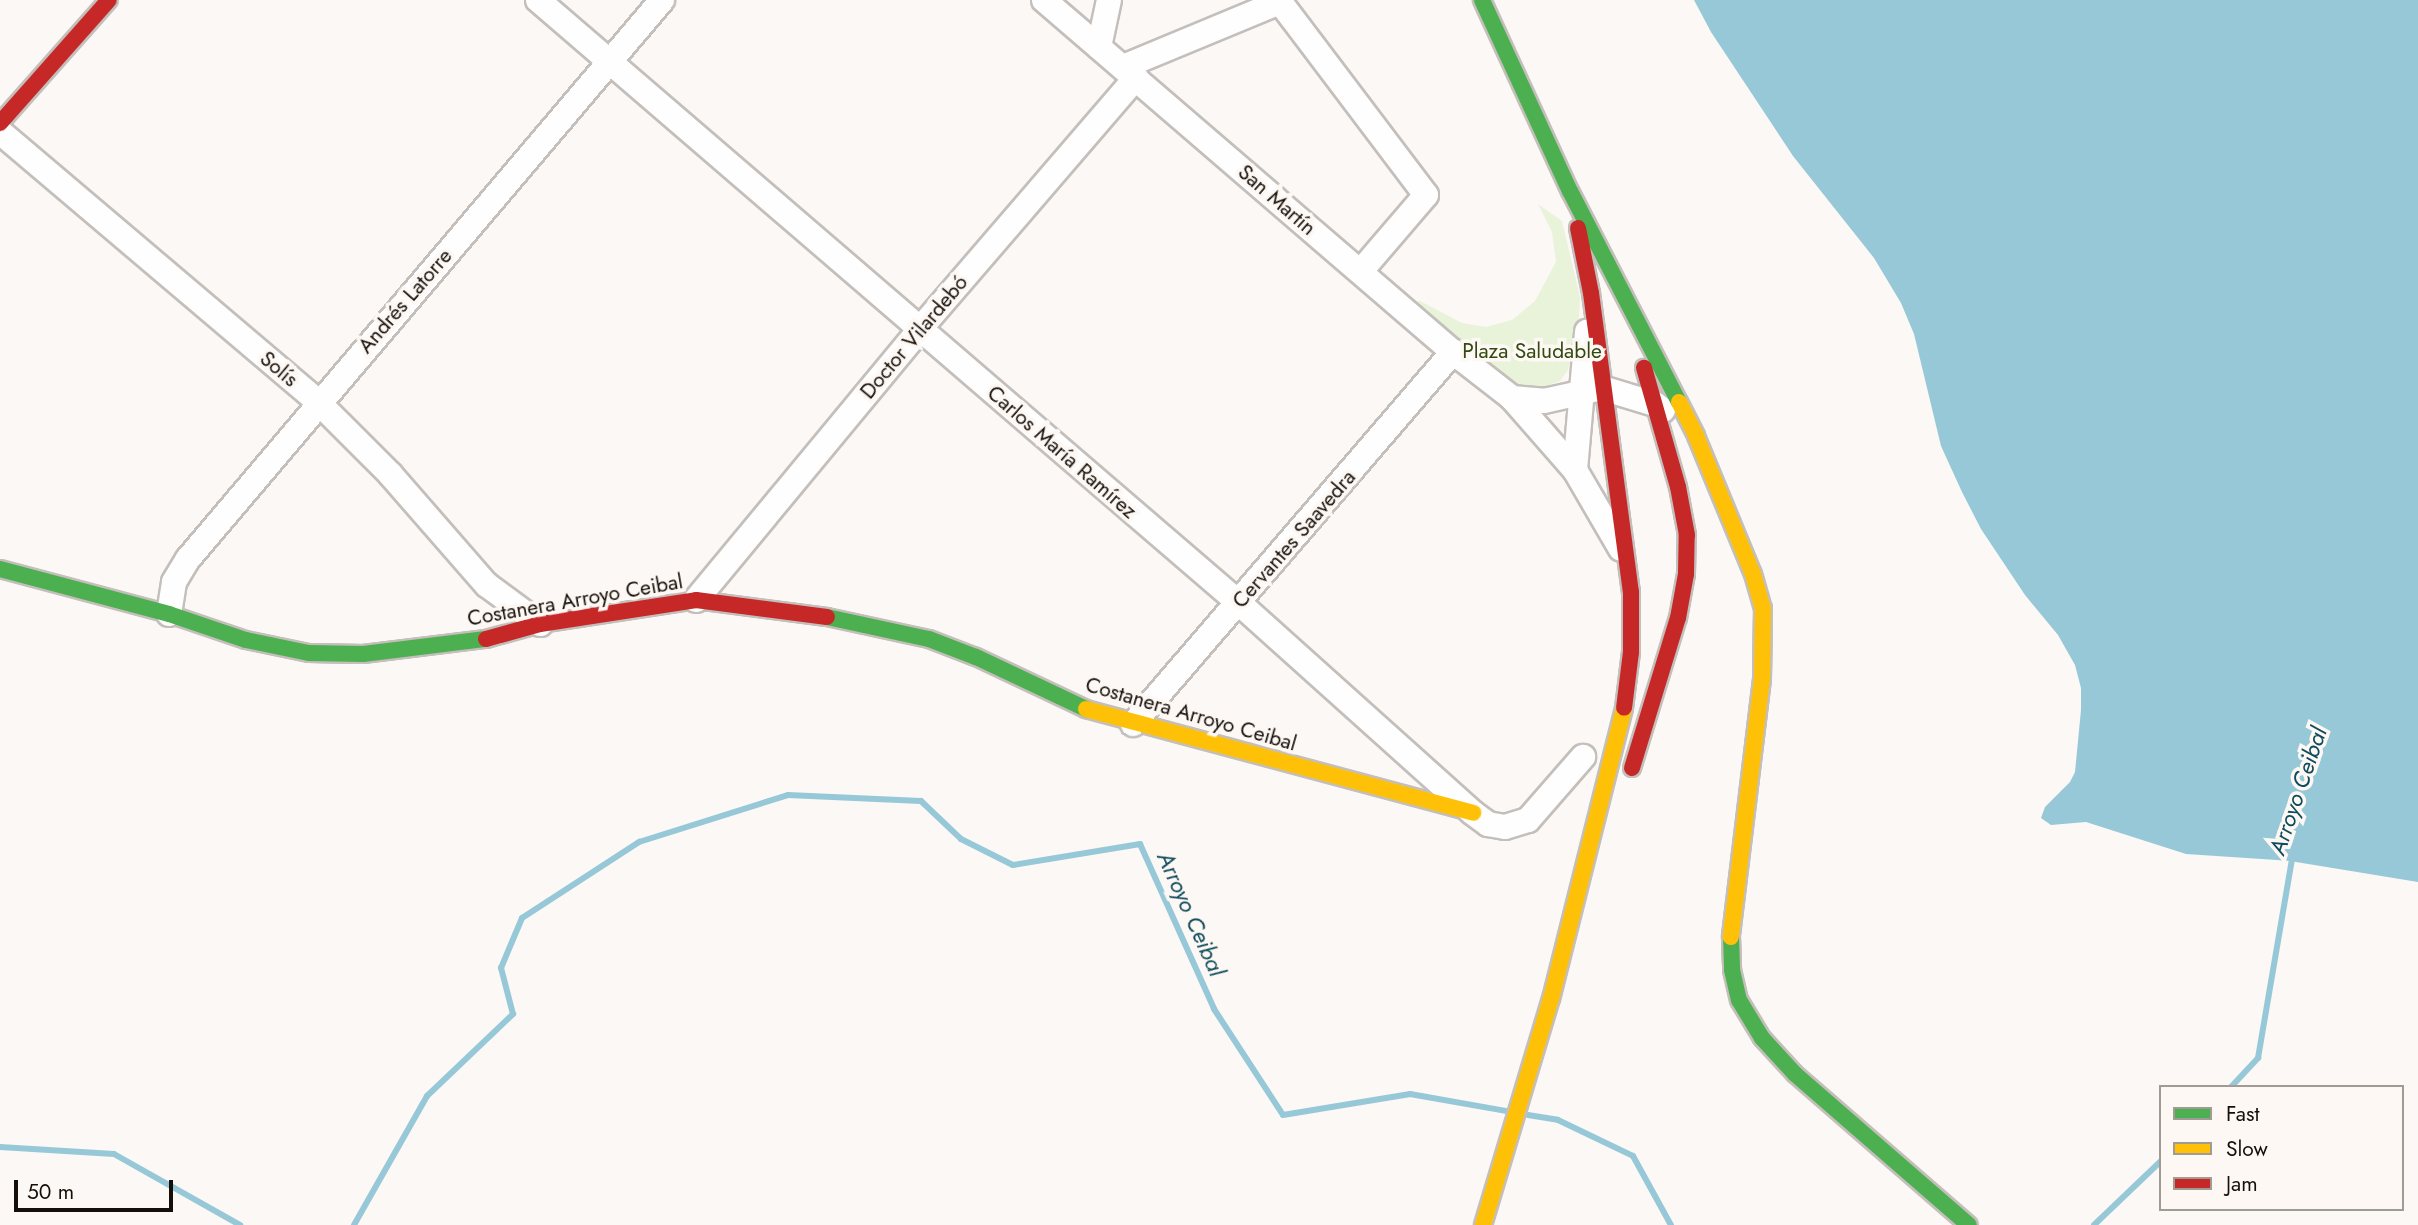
<!DOCTYPE html>
<html>
<head>
<meta charset="utf-8">
<style>
  body { margin:0 }
  #map { position:relative; width:2418px; height:1225px; overflow:hidden; background:#fbf8f6; font-family:Jost,sans-serif }
  div>[style] { position:absolute }
  [style*='--x'] { left:calc(var(--x)*1px); top:calc(var(--y)*1px); width:calc(var(--w)*1px); rotate:calc(var(--a)*1deg) }
  .green>* { inset:0; background:#e8f3da }
  .water>* { inset:0; background:#97c8d7 }
  .stream>* { height:6px; margin:-3px; padding:0 3px; transform-origin:3px; border-radius:3px; background:#97c8d7 }
  .roads { filter:drop-shadow(2px 0 #c4bfbb) drop-shadow(-2px 0 #c4bfbb) drop-shadow(0 2px #c4bfbb) drop-shadow(0 -2px #c4bfbb) }
  .street>* { height:24px; margin:-12px; padding:0 12px; transform-origin:12px; border-radius:12px; background:#fefefe }
  .fast>* { height:16px; margin:-8px; padding:0 8px; transform-origin:8px; border-radius:8px; background:#4caf50 }
  .slow>* { height:16px; margin:-8px; padding:0 8px; transform-origin:8px; border-radius:8px; background:#ffc107 }
  .jam>* { height:16px; margin:-8px; padding:0 8px; transform-origin:8px; border-radius:8px; background:#c62828 }
  span { translate:-50% -50%; white-space:nowrap; text-align:center; line-height:1.15; -webkit-text-stroke:7px #fdf8f4; paint-order:stroke }
  .street-label { font-size:21px; color:#160f09 }
  .park-label { font-size:21px; color:#324a11 }
  .water-label { font-size:23px; color:#0e4b5c; font-style:italic }
  .legend { position:absolute; left:2159px; top:1085px; width:245px; height:126px; box-sizing:border-box; background:#fdf8f4; border:2px solid #a19b96; margin:0; padding:9px 12px; list-style:none; font-size:21px; color:#160f09 }
  .legend li { display:flex; align-items:center; gap:14px; height:35px }
  .legend b { width:35px; border:2px solid #a19b96 }
  .scale { position:absolute; left:14px; top:1180px; width:159px; height:32px; box-sizing:border-box; border:4px solid #160f09; border-top:0; padding-left:9px; font-size:21px; line-height:24px; white-space:nowrap; color:#160f09; -webkit-text-stroke:5px #fdf8f4; paint-order:stroke }
</style>
</head>
<body>
<div id="map">
  <div class="green">
    <i style="clip-path:polygon(1538px 204px,1562px 221px,1580px 297px,1578px 339px,1568px 370px,1560px 381px,1543px 387px,1520px 388px,1497px 375px,1410px 302px,1420px 301px,1462px 323px,1486px 327px,1512px 320px,1535px 301px,1556px 262px,1552px 232px)"></i>
  </div>
  <div class="water">
    <i style="clip-path:polygon(1694px 0,2418px 0,2418px 882px,2290px 861px,2186px 854px,2086px 822px,2051px 825px,2041px 818px,2045px 807px,2070px 782px,2075px 772px,2081px 710px,2081px 688px,2075px 665px,2058px 635px,2025px 595px,1981px 529px,1962px 492px,1941px 446px,1914px 334px,1901px 303px,1874px 258px,1793px 156px,1711px 32px)"></i>
  </div>
  <div class="stream">
    <i style="--x:2231;--y:1087;--w:40;--a:-47"></i>
    <i style="--x:2258;--y:1058;--w:207;--a:-80.3"></i>
    <i style="--x:1528;--y:1115;--w:30;--a:9"></i>
    <i style="--x:1558;--y:1120;--w:83;--a:25.6"></i>
    <i style="--x:1633;--y:1156;--w:79;--a:61.2"></i>
    <i style="--x:0;--y:1147;--w:114;--a:3.5"></i>
    <i style="--x:114;--y:1154;--w:145;--a:29.4"></i>
    <i style="--x:354;--y:1225;--w:148;--a:-60.5"></i>
    <i style="--x:427;--y:1096;--w:119;--a:-43.6"></i>
    <i style="--x:513;--y:1014;--w:48;--a:-104.6"></i>
    <i style="--x:501;--y:968;--w:54;--a:-67.2"></i>
    <i style="--x:522;--y:918;--w:140;--a:-33"></i>
    <i style="--x:639;--y:842;--w:156;--a:-17.5"></i>
    <i style="--x:788;--y:795;--w:133;--a:2.6"></i>
    <i style="--x:921;--y:801;--w:55;--a:43.5"></i>
    <i style="--x:961;--y:839;--w:58;--a:26.6"></i>
    <i style="--x:1013;--y:865;--w:129;--a:-9.4"></i>
    <i style="--x:1140;--y:844;--w:181;--a:65.8"></i>
    <i style="--x:1214;--y:1009;--w:126;--a:56.9"></i>
    <i style="--x:1283;--y:1115;--w:129;--a:-9.4"></i>
    <i style="--x:1410;--y:1094;--w:97;--a:10"></i>
    <i style="--x:2094;--y:1225;--w:93;--a:-43.7"></i>
  </div>
  <div class="roads">
    <div class="street">
      <i style="--x:538;--y:0;--w:925;--a:40.7"></i>
      <i style="--x:1239;--y:603;--w:314;--a:41.9"></i>
      <i style="--x:1473;--y:813;--w:19;--a:36"></i>
      <i style="--x:1488;--y:824;--w:17;--a:10"></i>
      <i style="--x:1505;--y:827;--w:24;--a:-17"></i>
      <i style="--x:1528;--y:820;--w:84;--a:-48.9"></i>
      <i style="--x:1044;--y:0;--w:540;--a:40.72"></i>
      <i style="--x:1453;--y:352;--w:75;--a:37.9"></i>
      <i style="--x:1512;--y:398;--w:96;--a:48.8"></i>
      <i style="--x:1575;--y:470;--w:91;--a:59.8"></i>
      <i style="--x:1099;--y:47;--w:48;--a:-78"></i>
      <i style="--x:1123;--y:67;--w:170;--a:-22.5"></i>
      <i style="--x:1280;--y:2;--w:242;--a:52.9"></i>
      <i style="--x:1426;--y:195;--w:101;--a:130.6"></i>
      <i style="--x:0;--y:132;--w:417;--a:40.3"></i>
      <i style="--x:318;--y:402;--w:102;--a:45"></i>
      <i style="--x:390;--y:474;--w:147;--a:48.9"></i>
      <i style="--x:487;--y:585;--w:66;--a:36.3"></i>
      <i style="--x:1512;--y:398;--w:32;--a:5"></i>
      <i style="--x:1544;--y:401;--w:59;--a:-12.6"></i>
      <i style="--x:1602;--y:388;--w:55;--a:16.8"></i>
      <i style="--x:1655;--y:404;--w:10;--a:37"></i>
      <i style="--x:1575;--y:470;--w:139;--a:-85"></i>
      <i style="--x:696;--y:600;--w:350;--a:-50.4"></i>
      <i style="--x:919;--y:330;--w:333;--a:-49.3"></i>
      <i style="--x:169;--y:614;--w:32;--a:-81"></i>
      <i style="--x:174;--y:582;--w:27;--a:-59"></i>
      <i style="--x:188;--y:559;--w:733;--a:-49.7"></i>
      <i style="--x:1133;--y:724;--w:491;--a:-49.3"></i>
    </div>
    <div class="fast">
      <i style="--x:1482;--y:0;--w:210;--a:65.3"></i>
      <i style="--x:1570;--y:191;--w:237;--a:62.7"></i>
      <i style="--x:0;--y:569;--w:175;--a:14.9"></i>
      <i style="--x:169;--y:614;--w:81;--a:18.7"></i>
      <i style="--x:246;--y:640;--w:64;--a:11.7"></i>
      <i style="--x:309;--y:653;--w:54;--a:1.1"></i>
      <i style="--x:363;--y:654;--w:124;--a:-7"></i>
      <i style="--x:827;--y:617;--w:104;--a:12.2"></i>
      <i style="--x:929;--y:639;--w:50;--a:21"></i>
      <i style="--x:976;--y:657;--w:122;--a:25.3"></i>
      <i style="--x:1731;--y:937;--w:33;--a:88"></i>
      <i style="--x:1732;--y:970;--w:31;--a:77"></i>
      <i style="--x:1739;--y:1000;--w:44;--a:58.8"></i>
      <i style="--x:1762;--y:1038;--w:49;--a:47.5"></i>
      <i style="--x:1795;--y:1074;--w:230;--a:41"></i>
    </div>
    <div class="slow">
      <i style="--x:1679;--y:402;--w:38;--a:63"></i>
      <i style="--x:1696;--y:436;--w:149;--a:67.6"></i>
      <i style="--x:1753;--y:574;--w:35;--a:74"></i>
      <i style="--x:1763;--y:608;--w:71;--a:90.8"></i>
      <i style="--x:1762;--y:679;--w:260;--a:96.9"></i>
      <i style="--x:1086;--y:709;--w:401;--a:15"></i>
      <i style="--x:1483;--y:1225;--w:236;--a:-73.3"></i>
      <i style="--x:1551;--y:999;--w:300;--a:-75.9"></i>
    </div>
    <div class="jam">
      <i style="--x:0;--y:123;--w:164;--a:-48.5"></i>
      <i style="--x:1578;--y:228;--w:66;--a:78.7"></i>
      <i style="--x:1591;--y:293;--w:302;--a:82.4"></i>
      <i style="--x:1631;--y:592;--w:60;--a:90"></i>
      <i style="--x:1631;--y:652;--w:56;--a:97.1"></i>
      <i style="--x:486;--y:639;--w:56;--a:-15.5"></i>
      <i style="--x:540;--y:624;--w:158;--a:-8.7"></i>
      <i style="--x:696;--y:600;--w:132;--a:7.4"></i>
      <i style="--x:1632;--y:768;--w:157;--a:-73"></i>
      <i style="--x:1678;--y:618;--w:45;--a:-79.7"></i>
      <i style="--x:1686;--y:574;--w:39;--a:-89"></i>
      <i style="--x:1687;--y:535;--w:49;--a:-100.6"></i>
      <i style="--x:1678;--y:487;--w:124;--a:-105.9"></i>
    </div>
  </div>
  <div class="street-label">
    <span style="left:1277px;top:200px;rotate:41deg">San Martín</span>
    <span style="left:405px;top:301px;rotate:-49deg">Andrés Latorre</span>
    <span style="left:914px;top:337px;rotate:-50deg">Doctor Vilardebó</span>
    <span style="left:279px;top:369px;rotate:40deg">Solís</span>
    <span style="left:1062px;top:452px;rotate:41deg">Carlos María Ramírez</span>
    <span style="left:1294px;top:539px;rotate:-49deg">Cervantes Saavedra</span>
    <span style="left:575px;top:600px;rotate:-10deg">Costanera Arroyo Ceibal</span>
    <span style="left:1191px;top:714px;rotate:16deg">Costanera Arroyo Ceibal</span>
  </div>
  <div class="park-label">
    <span style="left:1532px;top:351px">Plaza Saludable</span>
  </div>
  <div class="water-label">
    <span style="left:2298px;top:791px;rotate:-71deg">Arroyo Ceibal</span>
    <span style="left:1191px;top:914px;rotate:66deg">Arroyo Ceibal</span>
  </div>
  <ul class="legend">
  <li><b style="height:9px;background:#4caf50"></b>Fast</li>
  <li><b style="height:9px;background:#ffc107"></b>Slow</li>
  <li><b style="height:9px;background:#c62828"></b>Jam</li>
  </ul>
  <div class="scale">50 m</div>
</div>
</body>
</html>
